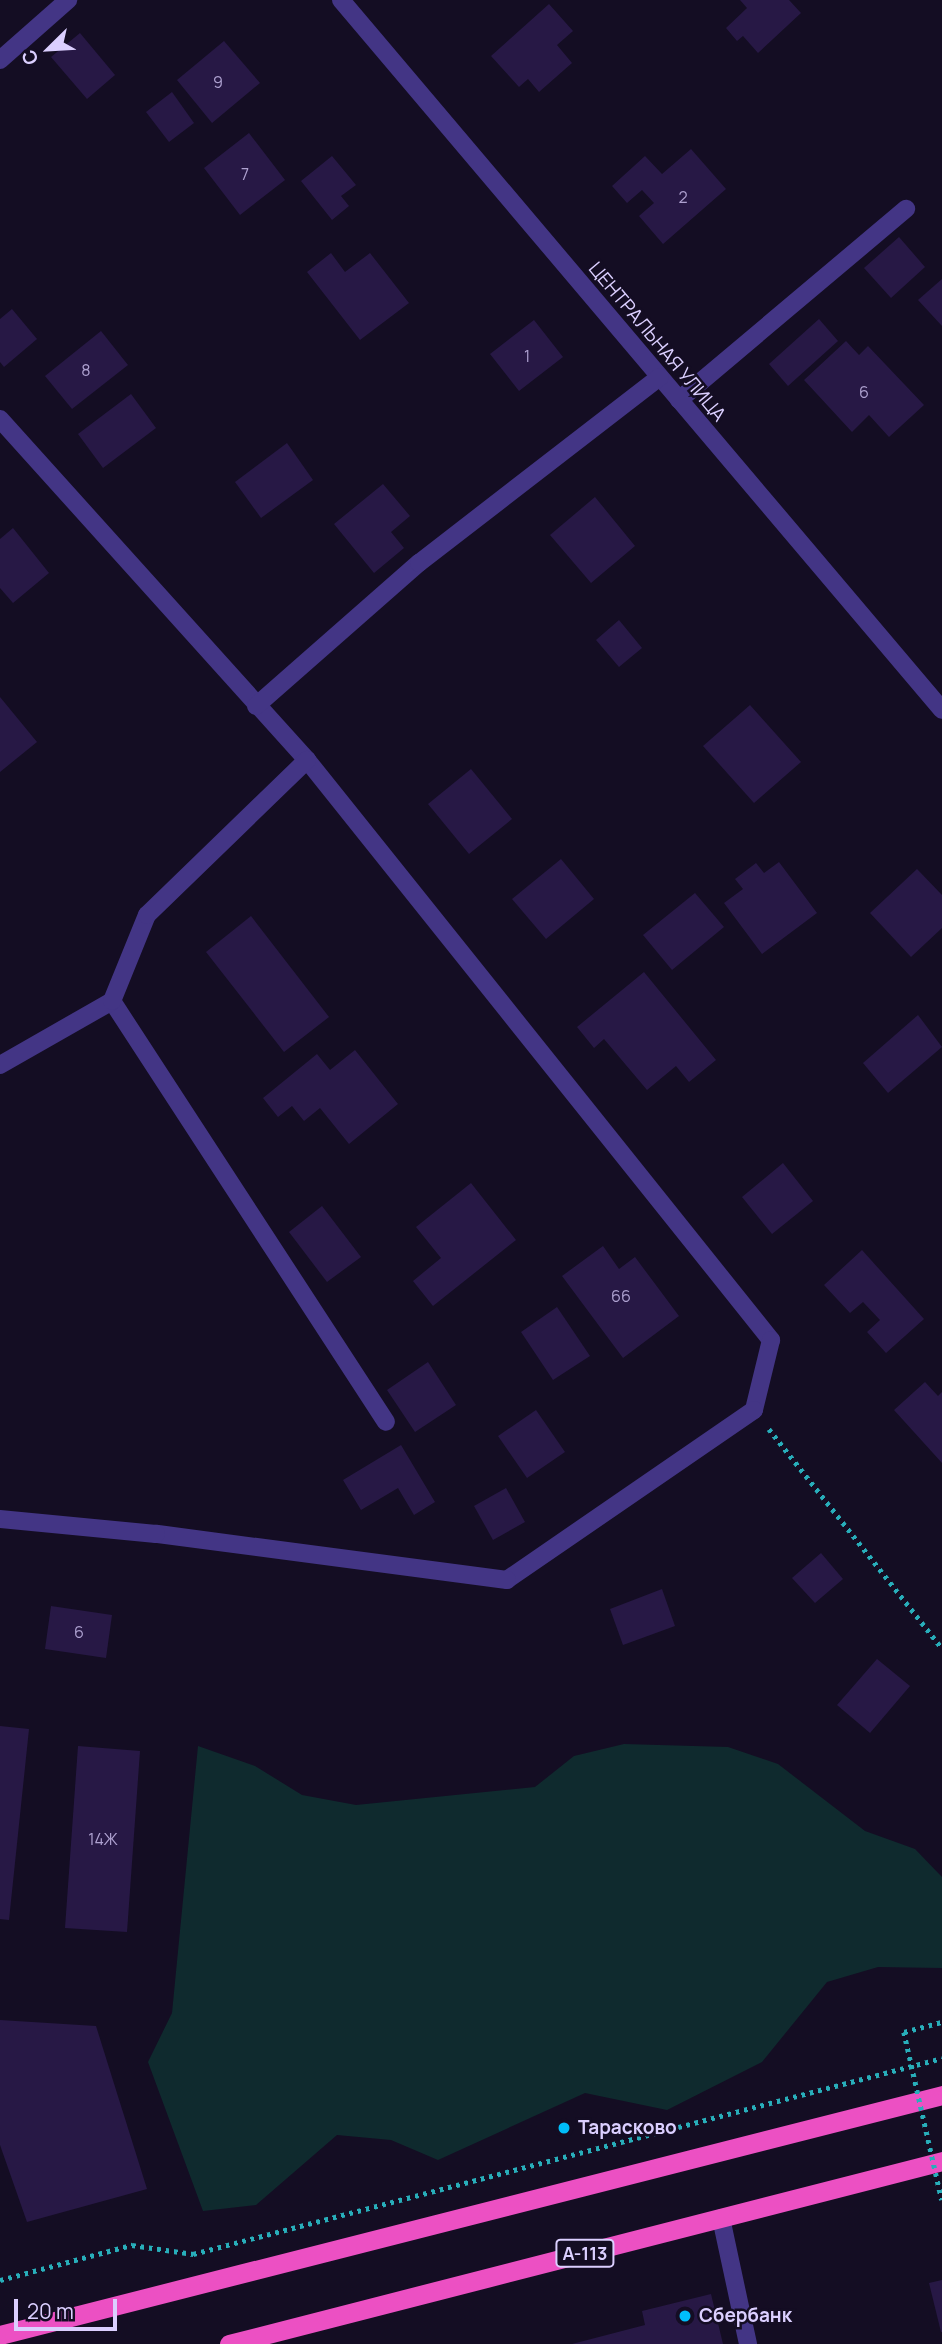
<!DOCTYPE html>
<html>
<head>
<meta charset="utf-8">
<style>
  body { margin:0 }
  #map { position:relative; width:942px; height:2344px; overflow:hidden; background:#140d23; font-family:Manrope,sans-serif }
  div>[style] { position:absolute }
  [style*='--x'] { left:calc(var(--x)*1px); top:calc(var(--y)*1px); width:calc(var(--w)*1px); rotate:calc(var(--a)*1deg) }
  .green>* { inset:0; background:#0f2a2e }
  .building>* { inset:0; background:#271845 }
  .path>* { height:4.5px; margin-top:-2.25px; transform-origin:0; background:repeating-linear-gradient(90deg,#28aeba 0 3.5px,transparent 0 8.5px) }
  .service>* { height:18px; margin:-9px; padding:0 9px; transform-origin:9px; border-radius:9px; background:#433585 }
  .minor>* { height:18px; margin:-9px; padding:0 9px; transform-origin:9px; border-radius:9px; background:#433585 }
  .trunk>* { height:19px; margin:-9.5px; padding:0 9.5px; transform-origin:9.5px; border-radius:9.5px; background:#ec50c3 }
  .path-bridge>* { height:4.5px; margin-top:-2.25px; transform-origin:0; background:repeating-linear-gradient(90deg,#28aeba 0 3.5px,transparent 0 8.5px) }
  .dots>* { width:19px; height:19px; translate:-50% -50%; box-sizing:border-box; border:4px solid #140d23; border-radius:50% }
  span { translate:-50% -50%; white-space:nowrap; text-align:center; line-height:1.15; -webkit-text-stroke:5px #140d23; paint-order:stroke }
  .number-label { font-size:16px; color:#aea1d0 }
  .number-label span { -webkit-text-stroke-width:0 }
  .shield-label span { padding:2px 5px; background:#140d23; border:2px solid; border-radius:5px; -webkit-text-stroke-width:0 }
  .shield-label { font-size:18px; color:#dbcfff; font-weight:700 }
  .street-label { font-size:19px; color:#dbcfff }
  .poi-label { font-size:19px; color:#dbcfff; font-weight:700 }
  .left { translate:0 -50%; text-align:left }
  .north { position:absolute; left:14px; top:14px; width:70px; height:70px; -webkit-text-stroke:5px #140d23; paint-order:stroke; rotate:246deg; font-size:19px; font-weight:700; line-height:28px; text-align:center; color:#dbcfff }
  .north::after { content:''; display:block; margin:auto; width:24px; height:32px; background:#dbcfff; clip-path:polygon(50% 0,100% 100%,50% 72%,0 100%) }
  .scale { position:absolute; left:14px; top:2299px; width:103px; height:32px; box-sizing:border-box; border:4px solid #dbcfff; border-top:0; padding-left:9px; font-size:21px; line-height:24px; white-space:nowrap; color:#dbcfff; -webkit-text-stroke:5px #140d23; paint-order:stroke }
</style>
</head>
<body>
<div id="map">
  <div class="green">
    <i style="clip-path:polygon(624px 1744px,728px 1747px,778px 1764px,865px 1831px,915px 1849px,942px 1877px,942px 1968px,878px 1967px,827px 1982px,762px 2062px,667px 2110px,585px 2093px,438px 2160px,391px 2140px,337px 2135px,256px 2205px,203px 2211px,148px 2062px,172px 2013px,198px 1746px,255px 1766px,302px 1795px,356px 1805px,535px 1787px,574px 1756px)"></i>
  </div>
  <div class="building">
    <i style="clip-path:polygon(740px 0,789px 0,801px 13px,758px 53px,743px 36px,737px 41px,726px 28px,747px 8px)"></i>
    <i style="clip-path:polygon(549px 4px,573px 31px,557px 45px,572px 63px,539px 92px,528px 79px,519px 87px,491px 56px)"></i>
    <i style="clip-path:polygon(80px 33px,115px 75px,87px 99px,51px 57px)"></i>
    <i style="clip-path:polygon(224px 41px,260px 83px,212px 123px,177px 80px)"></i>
    <i style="clip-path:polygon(172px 92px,194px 123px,169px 142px,146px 112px)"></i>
    <i style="clip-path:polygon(249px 133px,285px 180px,240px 215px,204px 168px)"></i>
    <i style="clip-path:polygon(691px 149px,726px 189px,663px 244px,639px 216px,654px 203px,642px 190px,627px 203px,612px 186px,645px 156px,662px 174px)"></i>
    <i style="clip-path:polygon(332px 156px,356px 185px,341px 196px,349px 206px,332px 220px,301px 181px)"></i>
    <i style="clip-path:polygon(899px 237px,925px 267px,891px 298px,864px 268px)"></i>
    <i style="clip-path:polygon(331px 253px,345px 272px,370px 253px,409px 303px,360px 340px,307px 272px)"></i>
    <i style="clip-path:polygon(942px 279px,942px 326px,918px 300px)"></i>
    <i style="clip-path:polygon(12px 309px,37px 339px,4px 367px,0 362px,0 319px)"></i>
    <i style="clip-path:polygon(819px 319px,838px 341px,788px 386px,769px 364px)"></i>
    <i style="clip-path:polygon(534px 320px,563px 357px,519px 391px,490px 354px)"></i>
    <i style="clip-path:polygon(101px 331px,128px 365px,72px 409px,45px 376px)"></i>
    <i style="clip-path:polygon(846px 341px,859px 355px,868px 346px,924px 405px,889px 437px,869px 415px,852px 432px,804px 380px)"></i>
    <i style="clip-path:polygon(131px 394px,156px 428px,103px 468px,78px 434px)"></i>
    <i style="clip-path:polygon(287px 443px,313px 480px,261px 518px,235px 482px)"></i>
    <i style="clip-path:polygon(383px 484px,410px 516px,391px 532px,404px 548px,374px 573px,334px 524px)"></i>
    <i style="clip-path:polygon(595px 497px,635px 546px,591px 583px,550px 535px)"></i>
    <i style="clip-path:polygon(13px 528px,49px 573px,13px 603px,0 588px,0 539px)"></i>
    <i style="clip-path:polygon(619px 620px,642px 648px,619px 667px,596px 640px)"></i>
    <i style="clip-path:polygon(0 697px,37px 742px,0 772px)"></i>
    <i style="clip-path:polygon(750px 705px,801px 762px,754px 803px,703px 746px)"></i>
    <i style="clip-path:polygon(471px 769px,512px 819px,469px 854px,428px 804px)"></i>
    <i style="clip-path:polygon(561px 859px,594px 899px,546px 939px,512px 899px)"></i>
    <i style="clip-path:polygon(779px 862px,817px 913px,762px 954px,724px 903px,743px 889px,735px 879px,756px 863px,764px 873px)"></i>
    <i style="clip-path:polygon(917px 869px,942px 895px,942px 928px,911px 957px,870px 913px)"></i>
    <i style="clip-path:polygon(695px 893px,724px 927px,672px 970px,643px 935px)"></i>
    <i style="clip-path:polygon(251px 916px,329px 1017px,284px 1052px,206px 952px)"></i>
    <i style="clip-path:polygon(644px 972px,716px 1060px,689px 1082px,676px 1066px,647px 1090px,604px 1039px,594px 1048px,577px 1027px)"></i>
    <i style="clip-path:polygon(918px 1015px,942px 1047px,888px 1093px,863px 1063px)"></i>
    <i style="clip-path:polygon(355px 1050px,398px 1104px,349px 1144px,320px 1108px,304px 1121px,292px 1106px,278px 1117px,263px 1098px,317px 1054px,330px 1070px)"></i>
    <i style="clip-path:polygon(783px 1163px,813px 1201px,772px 1234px,742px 1197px)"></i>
    <i style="clip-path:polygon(471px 1183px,516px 1240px,433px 1306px,413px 1281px,441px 1258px,416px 1227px)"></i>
    <i style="clip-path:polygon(322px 1206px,361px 1257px,327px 1282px,289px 1232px)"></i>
    <i style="clip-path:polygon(603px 1246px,619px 1269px,635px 1257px,679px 1316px,623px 1358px,562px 1276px)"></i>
    <i style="clip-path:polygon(862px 1250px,924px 1319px,886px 1353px,867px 1332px,880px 1320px,863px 1302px,850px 1313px,824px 1285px)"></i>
    <i style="clip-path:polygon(557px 1307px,590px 1356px,553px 1380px,521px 1332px)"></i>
    <i style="clip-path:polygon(428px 1362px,456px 1405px,415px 1432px,387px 1390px)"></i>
    <i style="clip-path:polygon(925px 1382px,938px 1396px,942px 1392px,942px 1463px,894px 1410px)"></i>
    <i style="clip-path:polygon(536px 1410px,565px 1452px,527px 1478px,498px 1436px)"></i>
    <i style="clip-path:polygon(401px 1445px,435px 1502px,414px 1515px,398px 1488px,361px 1510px,343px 1480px)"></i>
    <i style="clip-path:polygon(506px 1488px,525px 1522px,493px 1540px,474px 1506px)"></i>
    <i style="clip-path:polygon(821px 1553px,843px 1579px,815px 1603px,792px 1578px)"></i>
    <i style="clip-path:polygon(662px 1589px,675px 1626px,623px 1645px,610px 1609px)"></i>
    <i style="clip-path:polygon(51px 1606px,112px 1615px,106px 1658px,45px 1649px)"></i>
    <i style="clip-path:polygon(877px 1659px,910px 1686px,870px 1733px,837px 1705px)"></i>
    <i style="clip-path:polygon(0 1726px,29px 1729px,9px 1920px,0 1919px)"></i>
    <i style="clip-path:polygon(78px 1746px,140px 1751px,127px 1932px,65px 1928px)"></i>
    <i style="clip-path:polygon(0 2020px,96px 2026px,147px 2189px,27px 2222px,0 2145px)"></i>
    <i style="clip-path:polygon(942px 2280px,942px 2332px,941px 2332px,929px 2283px)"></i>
    <i style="clip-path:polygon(711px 2294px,723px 2344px,572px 2344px,645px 2325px,642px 2311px)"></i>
  </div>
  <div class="path">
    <i style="--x:769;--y:1429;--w:279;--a:51.7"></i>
    <i style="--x:904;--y:2032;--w:39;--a:-15"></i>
    <i style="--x:0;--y:2280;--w:137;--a:-14.9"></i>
    <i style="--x:132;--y:2245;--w:62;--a:8.4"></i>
    <i style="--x:193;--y:2254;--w:774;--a:-14.66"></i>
  </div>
  <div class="service">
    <i style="--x:679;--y:400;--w:297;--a:-40.1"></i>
    <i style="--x:112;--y:1001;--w:502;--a:56.94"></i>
    <i style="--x:721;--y:2218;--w:129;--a:77.9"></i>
  </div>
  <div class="minor">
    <i style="--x:341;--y:0;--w:930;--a:49.75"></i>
    <i style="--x:0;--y:60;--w:91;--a:-41.4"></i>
    <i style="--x:0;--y:419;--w:459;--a:48"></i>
    <i style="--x:307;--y:760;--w:743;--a:51.34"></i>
    <i style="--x:771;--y:1340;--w:72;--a:103.7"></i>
    <i style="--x:754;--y:1410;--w:300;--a:145.5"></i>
    <i style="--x:507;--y:1580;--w:354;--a:-172.5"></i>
    <i style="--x:156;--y:1534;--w:157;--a:-174.5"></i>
    <i style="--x:256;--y:706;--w:217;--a:-41.3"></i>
    <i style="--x:419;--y:563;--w:304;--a:-37.7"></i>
    <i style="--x:0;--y:1065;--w:129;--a:-29.7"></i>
    <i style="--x:112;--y:1001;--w:93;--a:-67.9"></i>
    <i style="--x:147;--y:915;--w:223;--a:-44.1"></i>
  </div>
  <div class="trunk">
    <i style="--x:0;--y:2335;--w:972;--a:-14.29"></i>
    <i style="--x:229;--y:2344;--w:736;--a:-14.39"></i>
  </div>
  <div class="path-bridge">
    <i style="--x:904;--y:2032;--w:172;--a:77.3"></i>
  </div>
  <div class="dots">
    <i style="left:564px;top:2128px;background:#00befa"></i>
    <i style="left:685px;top:2316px;background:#00befa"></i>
  </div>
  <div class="number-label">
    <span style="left:218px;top:82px">9</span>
    <span style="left:245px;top:174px">7</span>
    <span style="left:683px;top:197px">2</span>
    <span style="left:527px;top:356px">1</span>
    <span style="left:86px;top:370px">8</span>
    <span style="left:864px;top:392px">6</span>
    <span style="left:621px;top:1296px">66</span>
    <span style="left:79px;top:1632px">6</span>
    <span style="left:103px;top:1839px">14Ж</span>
  </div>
  <div class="shield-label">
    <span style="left:585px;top:2253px">А-113</span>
  </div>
  <div class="street-label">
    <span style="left:657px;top:342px;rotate:50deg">ЦЕНТРАЛЬНАЯ УЛИЦА</span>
  </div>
  <div class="poi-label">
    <span class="left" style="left:578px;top:2128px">Тарасково</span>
    <span class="left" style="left:699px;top:2316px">Сбербанк</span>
  </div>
  <div class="north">С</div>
  <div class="scale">20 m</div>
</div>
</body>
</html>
